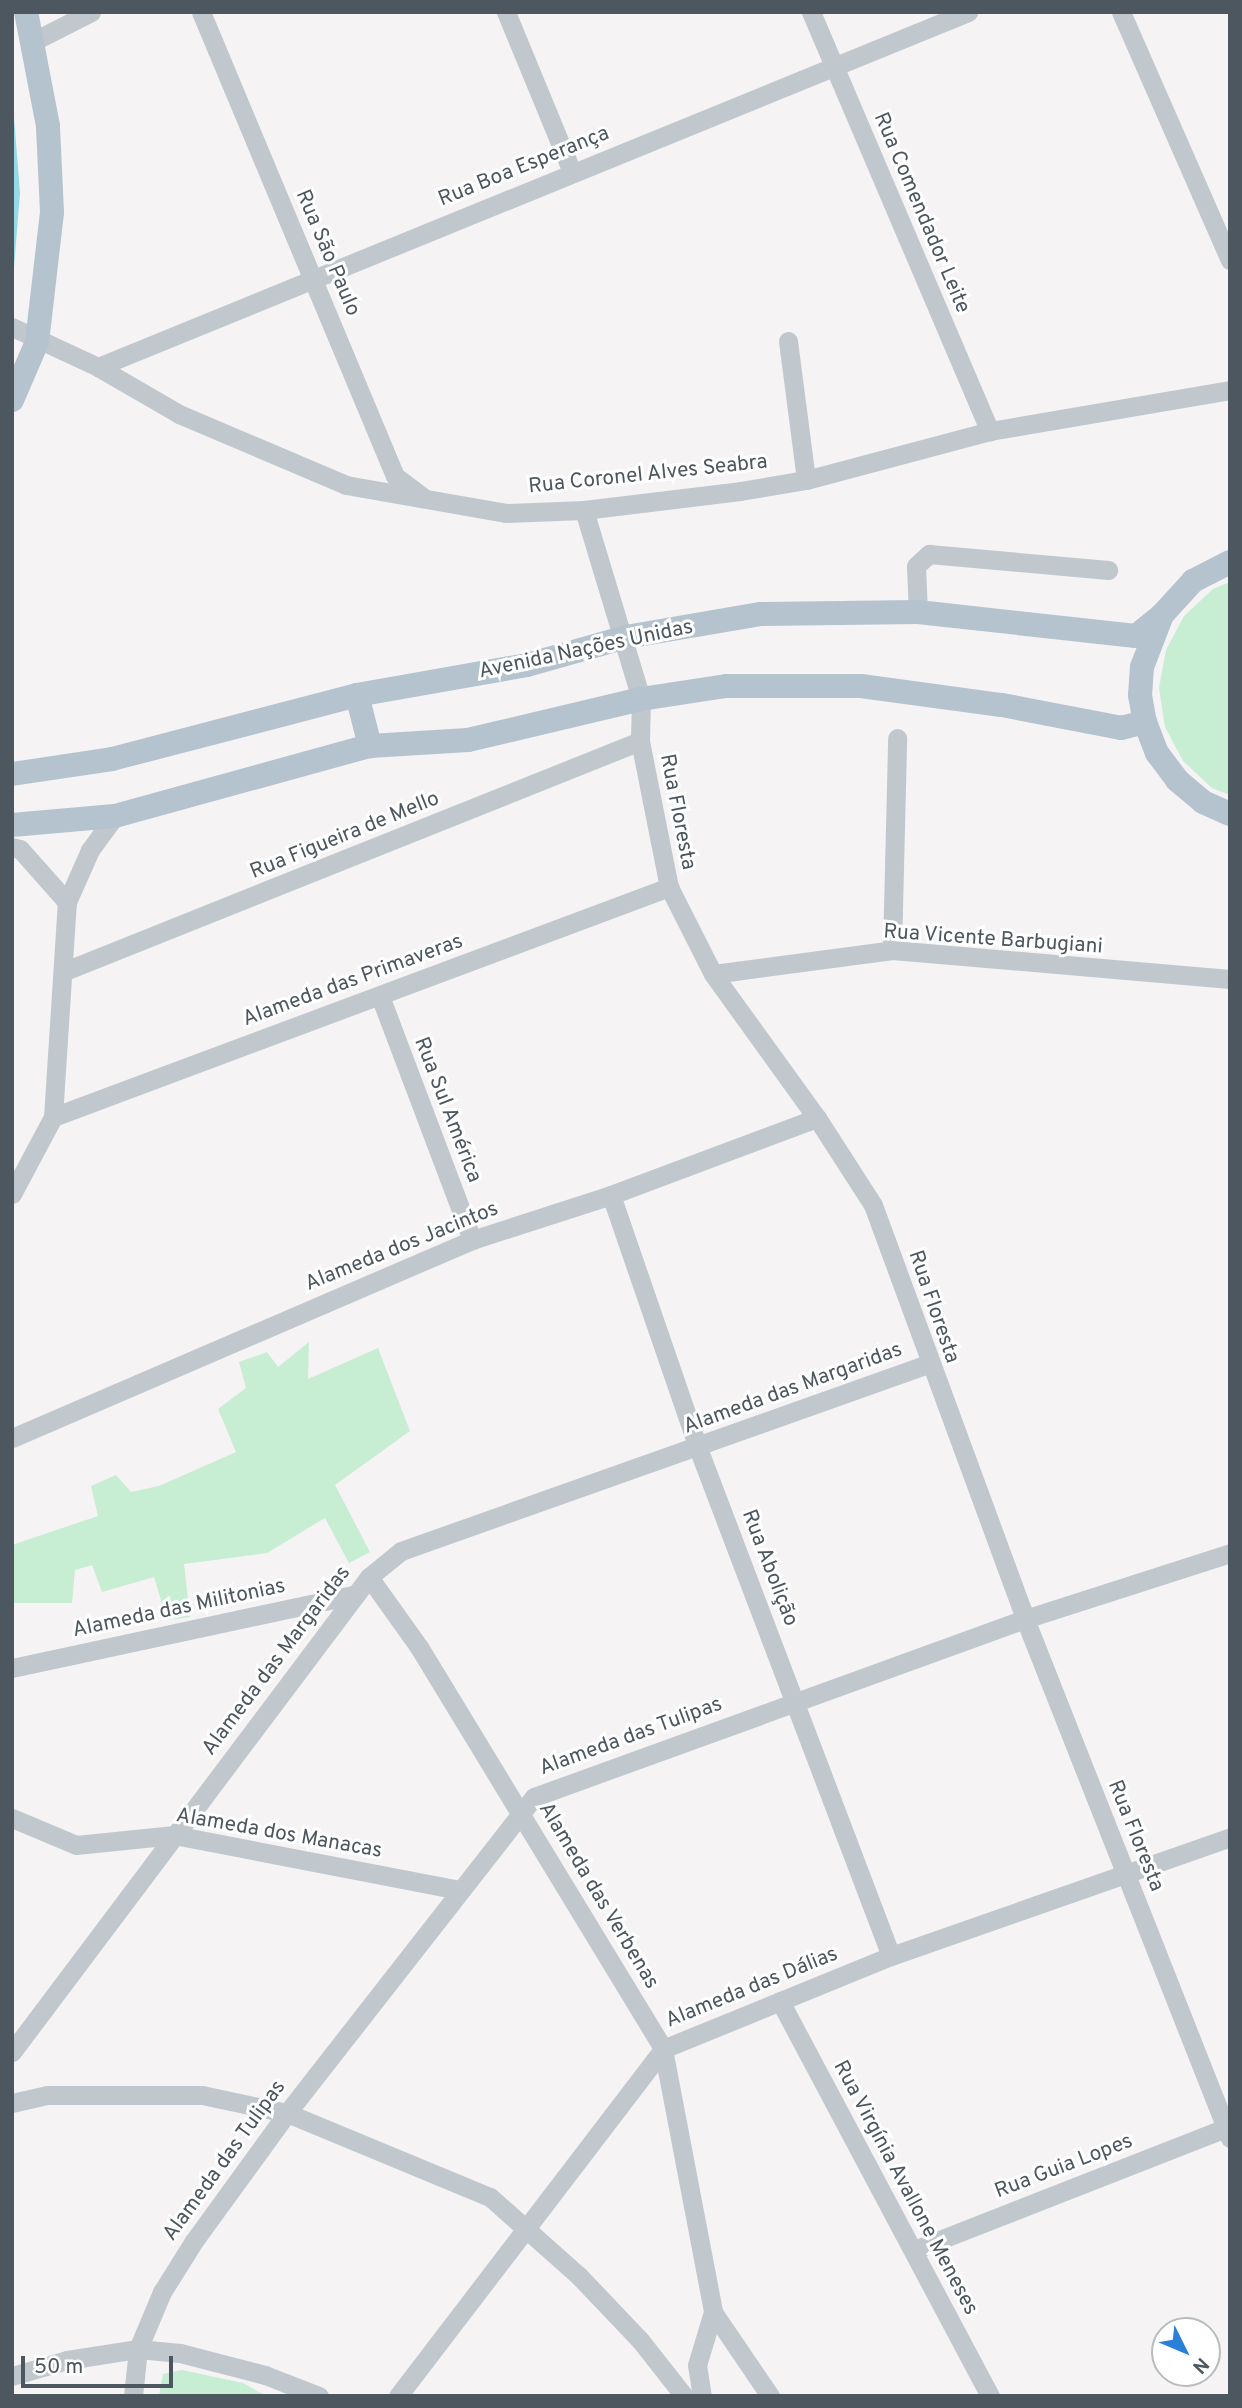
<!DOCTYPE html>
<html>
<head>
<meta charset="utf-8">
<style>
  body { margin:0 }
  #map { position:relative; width:1242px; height:2408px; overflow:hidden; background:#f5f3f3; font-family:Overpass,sans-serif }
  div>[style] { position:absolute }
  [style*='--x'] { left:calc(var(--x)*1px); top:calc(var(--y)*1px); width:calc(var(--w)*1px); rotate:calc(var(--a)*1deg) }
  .green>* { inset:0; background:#c7edd3 }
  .water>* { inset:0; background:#97dae7 }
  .minor>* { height:19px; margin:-9.5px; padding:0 9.5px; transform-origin:9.5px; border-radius:9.5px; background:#c0c8ce }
  .major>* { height:24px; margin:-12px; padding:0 12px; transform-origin:12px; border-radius:12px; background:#b5c3cf }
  span { translate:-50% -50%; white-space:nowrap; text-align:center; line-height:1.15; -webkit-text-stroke:6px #fff; paint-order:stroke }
  .street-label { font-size:21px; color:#4c575f }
  .frame { position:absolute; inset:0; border:14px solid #4c575f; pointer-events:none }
  .north { position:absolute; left:1151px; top:2317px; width:70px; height:70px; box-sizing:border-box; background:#fff; border:2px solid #b7bcbf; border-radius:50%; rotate:133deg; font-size:19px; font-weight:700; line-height:28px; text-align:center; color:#4c575f }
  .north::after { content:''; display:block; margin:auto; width:24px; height:32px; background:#2a7fd8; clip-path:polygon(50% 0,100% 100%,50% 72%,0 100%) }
  .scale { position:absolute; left:21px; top:2356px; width:152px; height:32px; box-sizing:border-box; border:4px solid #4c575f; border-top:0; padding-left:9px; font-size:21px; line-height:24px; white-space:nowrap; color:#4c575f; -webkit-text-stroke:5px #fff; paint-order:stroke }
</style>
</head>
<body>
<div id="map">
  <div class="green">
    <i style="clip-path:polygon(1230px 582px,1230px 795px,1212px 788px,1183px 761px,1165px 727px,1159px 688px,1166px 650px,1184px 616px,1213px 589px)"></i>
    <i style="clip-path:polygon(309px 1342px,308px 1379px,378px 1348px,410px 1431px,335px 1485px,370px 1552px,349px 1563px,325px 1518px,267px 1553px,184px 1564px,190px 1617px,167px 1620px,154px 1577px,102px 1592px,92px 1565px,75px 1570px,72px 1603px,12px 1603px,12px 1545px,98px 1516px,91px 1486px,116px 1475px,131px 1492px,159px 1486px,236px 1452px,218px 1409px,246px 1388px,239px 1362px,267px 1352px,278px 1367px)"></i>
    <i style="clip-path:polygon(182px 2370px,243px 2383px,266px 2396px,159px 2396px,163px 2374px)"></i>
  </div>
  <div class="water">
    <i style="clip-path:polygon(12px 92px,20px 193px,12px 292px)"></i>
  </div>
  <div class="minor">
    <i style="--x:201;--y:12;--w:503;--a:67.31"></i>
    <i style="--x:395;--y:476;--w:35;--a:37"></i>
    <i style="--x:506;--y:12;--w:173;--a:67.6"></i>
    <i style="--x:811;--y:12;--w:456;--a:66.9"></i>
    <i style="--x:1121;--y:12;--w:271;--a:66.3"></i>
    <i style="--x:34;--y:41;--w:64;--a:-27"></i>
    <i style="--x:12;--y:327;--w:95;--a:24.9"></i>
    <i style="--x:98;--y:367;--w:94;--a:30.1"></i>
    <i style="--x:179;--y:414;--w:181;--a:23"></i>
    <i style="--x:346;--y:485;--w:162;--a:9.9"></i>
    <i style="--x:506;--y:513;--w:78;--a:-2.2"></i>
    <i style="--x:584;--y:510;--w:157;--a:-6.9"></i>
    <i style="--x:740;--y:491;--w:67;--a:-9.5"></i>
    <i style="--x:806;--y:480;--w:190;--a:-14.9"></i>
    <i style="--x:990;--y:431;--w:243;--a:-9.7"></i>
    <i style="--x:788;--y:341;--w:140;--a:82.6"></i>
    <i style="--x:98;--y:367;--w:940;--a:-22.2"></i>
    <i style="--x:584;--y:510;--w:197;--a:73.2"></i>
    <i style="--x:641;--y:699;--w:42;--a:91.4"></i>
    <i style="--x:640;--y:741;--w:149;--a:78.8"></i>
    <i style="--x:669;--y:887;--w:97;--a:63.2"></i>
    <i style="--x:713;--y:974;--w:178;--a:54.2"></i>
    <i style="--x:817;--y:1118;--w:103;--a:57.2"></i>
    <i style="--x:873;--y:1205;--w:441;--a:69.8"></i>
    <i style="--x:1025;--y:1619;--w:558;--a:68.45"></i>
    <i style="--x:918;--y:612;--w:46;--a:-92.5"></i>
    <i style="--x:916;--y:566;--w:18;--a:-43"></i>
    <i style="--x:929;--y:554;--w:180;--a:5.1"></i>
    <i style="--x:12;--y:847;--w:8;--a:14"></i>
    <i style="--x:20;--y:849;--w:71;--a:48.4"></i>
    <i style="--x:892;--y:950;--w:212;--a:-88.6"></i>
    <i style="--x:65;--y:971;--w:619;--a:-21.8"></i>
    <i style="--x:713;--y:974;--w:181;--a:-7.6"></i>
    <i style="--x:892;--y:950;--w:339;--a:4.9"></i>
    <i style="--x:380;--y:996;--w:261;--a:69.3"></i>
    <i style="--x:53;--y:1117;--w:658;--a:-20.47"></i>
    <i style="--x:12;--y:1194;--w:87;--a:-62"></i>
    <i style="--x:53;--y:1117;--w:215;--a:-86.3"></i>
    <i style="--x:67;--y:902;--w:57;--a:-66.1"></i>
    <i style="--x:90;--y:850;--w:42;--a:-53.7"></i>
    <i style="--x:611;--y:1195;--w:268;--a:71"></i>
    <i style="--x:698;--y:1448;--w:543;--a:69.2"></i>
    <i style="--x:12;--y:1438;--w:501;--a:-23.29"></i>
    <i style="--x:472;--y:1240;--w:146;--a:-17.9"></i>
    <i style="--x:611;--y:1195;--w:220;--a:-20.5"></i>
    <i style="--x:369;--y:1577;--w:86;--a:54.5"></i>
    <i style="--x:419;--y:1647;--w:470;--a:58.7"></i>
    <i style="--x:663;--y:2049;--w:268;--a:79.2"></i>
    <i style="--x:713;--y:2312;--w:55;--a:106.8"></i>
    <i style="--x:697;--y:2365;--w:31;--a:81"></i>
    <i style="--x:12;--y:1668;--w:352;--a:-12.1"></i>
    <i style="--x:12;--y:1818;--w:69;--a:22.9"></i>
    <i style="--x:76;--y:1845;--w:99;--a:-5.8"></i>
    <i style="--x:174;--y:1835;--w:290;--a:10.9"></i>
    <i style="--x:780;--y:2001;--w:447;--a:62"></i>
    <i style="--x:12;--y:2052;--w:594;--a:-53.07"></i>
    <i style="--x:369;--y:1577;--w:41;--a:-39.1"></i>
    <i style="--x:401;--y:1551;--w:559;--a:-19.54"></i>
    <i style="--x:12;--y:2103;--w:36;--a:-13"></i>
    <i style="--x:47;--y:2095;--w:155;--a:0"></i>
    <i style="--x:202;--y:2095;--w:87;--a:12"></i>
    <i style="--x:287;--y:2113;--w:220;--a:22.5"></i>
    <i style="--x:490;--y:2197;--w:119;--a:41.6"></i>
    <i style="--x:579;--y:2276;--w:88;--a:46.4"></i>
    <i style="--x:640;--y:2340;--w:71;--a:51.8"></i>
    <i style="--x:914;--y:2250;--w:339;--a:-21.4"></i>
    <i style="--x:713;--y:2312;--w:102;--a:55.8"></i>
    <i style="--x:12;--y:2376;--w:57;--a:-16.2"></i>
    <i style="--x:67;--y:2360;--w:72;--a:-8.8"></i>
    <i style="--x:138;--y:2349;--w:42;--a:5.4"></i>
    <i style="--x:180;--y:2353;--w:88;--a:14.5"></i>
    <i style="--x:265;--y:2375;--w:58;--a:21.3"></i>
    <i style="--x:133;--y:2396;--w:47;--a:-83.9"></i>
    <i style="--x:138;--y:2349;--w:62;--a:-67.2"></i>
    <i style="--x:162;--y:2292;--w:60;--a:-57.9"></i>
    <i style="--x:194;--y:2241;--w:158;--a:-54"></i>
    <i style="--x:287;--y:2113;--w:401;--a:-52"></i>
    <i style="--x:534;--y:1797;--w:522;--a:-19.93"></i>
    <i style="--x:1025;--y:1619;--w:215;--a:-17.8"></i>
    <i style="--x:398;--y:2396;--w:437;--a:-52.6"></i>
    <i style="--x:663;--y:2049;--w:246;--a:-22.2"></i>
    <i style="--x:891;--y:1956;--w:359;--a:-19.3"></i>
  </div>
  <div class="major">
    <i style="--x:12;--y:400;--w:63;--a:-66.7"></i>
    <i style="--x:37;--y:342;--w:131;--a:-83.4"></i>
    <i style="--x:52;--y:212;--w:86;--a:-92.7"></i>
    <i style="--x:48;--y:126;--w:116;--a:-100.9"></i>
    <i style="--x:1230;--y:562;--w:42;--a:152.8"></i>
    <i style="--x:1193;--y:581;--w:46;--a:132.4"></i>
    <i style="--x:1162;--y:615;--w:56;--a:111"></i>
    <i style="--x:1142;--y:667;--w:28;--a:94"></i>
    <i style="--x:1140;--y:695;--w:27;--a:80"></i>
    <i style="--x:1145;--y:722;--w:33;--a:69"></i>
    <i style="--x:1157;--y:753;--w:34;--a:53"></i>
    <i style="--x:1177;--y:780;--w:34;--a:40"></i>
    <i style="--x:1203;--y:802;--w:30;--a:24"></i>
    <i style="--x:357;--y:695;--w:53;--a:75.7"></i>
    <i style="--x:12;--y:774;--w:101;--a:-8.5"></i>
    <i style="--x:112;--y:759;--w:253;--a:-14.6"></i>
    <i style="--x:357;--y:695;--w:173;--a:-10"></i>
    <i style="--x:527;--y:665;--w:103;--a:-15.8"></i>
    <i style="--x:626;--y:637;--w:137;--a:-9.7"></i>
    <i style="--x:761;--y:614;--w:157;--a:-0.7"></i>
    <i style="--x:918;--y:612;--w:219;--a:6.3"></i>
    <i style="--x:1136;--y:636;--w:33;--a:-39"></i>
    <i style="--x:12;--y:825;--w:103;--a:-5"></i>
    <i style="--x:115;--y:816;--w:264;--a:-15.4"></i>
    <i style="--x:370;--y:746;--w:98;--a:-3.5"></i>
    <i style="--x:468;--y:740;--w:178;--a:-13.3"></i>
    <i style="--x:641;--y:699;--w:86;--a:-8.7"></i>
    <i style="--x:726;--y:686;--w:135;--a:0"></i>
    <i style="--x:861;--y:686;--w:142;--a:7.7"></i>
    <i style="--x:1002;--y:705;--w:121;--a:10.9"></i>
    <i style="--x:1121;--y:728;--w:25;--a:-14"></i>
  </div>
  <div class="street-label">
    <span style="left:524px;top:167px;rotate:-22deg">Rua Boa Esperança</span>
    <span style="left:921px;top:213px;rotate:67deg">Rua Comendador Leite</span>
    <span style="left:327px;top:253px;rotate:67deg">Rua São Paulo</span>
    <span style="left:648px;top:475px;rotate:-6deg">Rua Coronel Alves Seabra</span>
    <span style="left:586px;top:650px;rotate:-12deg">Avenida Nações Unidas</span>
    <span style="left:677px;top:812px;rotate:79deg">Rua Floresta</span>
    <span style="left:345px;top:836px;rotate:-22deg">Rua Figueira de Mello</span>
    <span style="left:993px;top:940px;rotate:4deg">Rua Vicente Barbugiani</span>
    <span style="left:353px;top:981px;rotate:-20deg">Alameda das Primaveras</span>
    <span style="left:447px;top:1110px;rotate:69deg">Rua Sul América</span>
    <span style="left:402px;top:1247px;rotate:-22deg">Alameda dos Jacintos</span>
    <span style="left:933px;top:1307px;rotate:71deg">Rua Floresta</span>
    <span style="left:793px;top:1389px;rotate:-20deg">Alameda das Margaridas</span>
    <span style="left:769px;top:1568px;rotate:69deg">Rua Abolição</span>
    <span style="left:179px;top:1609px;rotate:-12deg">Alameda das Militonias</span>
    <span style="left:277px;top:1661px;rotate:-53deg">Alameda das Margaridas</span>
    <span style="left:631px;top:1737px;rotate:-20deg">Alameda das Tulipas</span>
    <span style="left:279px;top:1834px;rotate:10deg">Alameda dos Manacas</span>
    <span style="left:1135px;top:1836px;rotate:68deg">Rua Floresta</span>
    <span style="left:598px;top:1896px;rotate:59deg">Alameda das Verbenas</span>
    <span style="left:752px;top:1988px;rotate:-22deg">Alameda das Dálias</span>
    <span style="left:225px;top:2161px;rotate:-54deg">Alameda das Tulipas</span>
    <span style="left:1064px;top:2167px;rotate:-21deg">Rua Guia Lopes</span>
    <span style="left:905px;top:2188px;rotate:62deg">Rua Virgínia Avallone Meneses</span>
  </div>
  <div class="frame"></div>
  <div class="north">N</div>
  <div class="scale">50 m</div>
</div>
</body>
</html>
